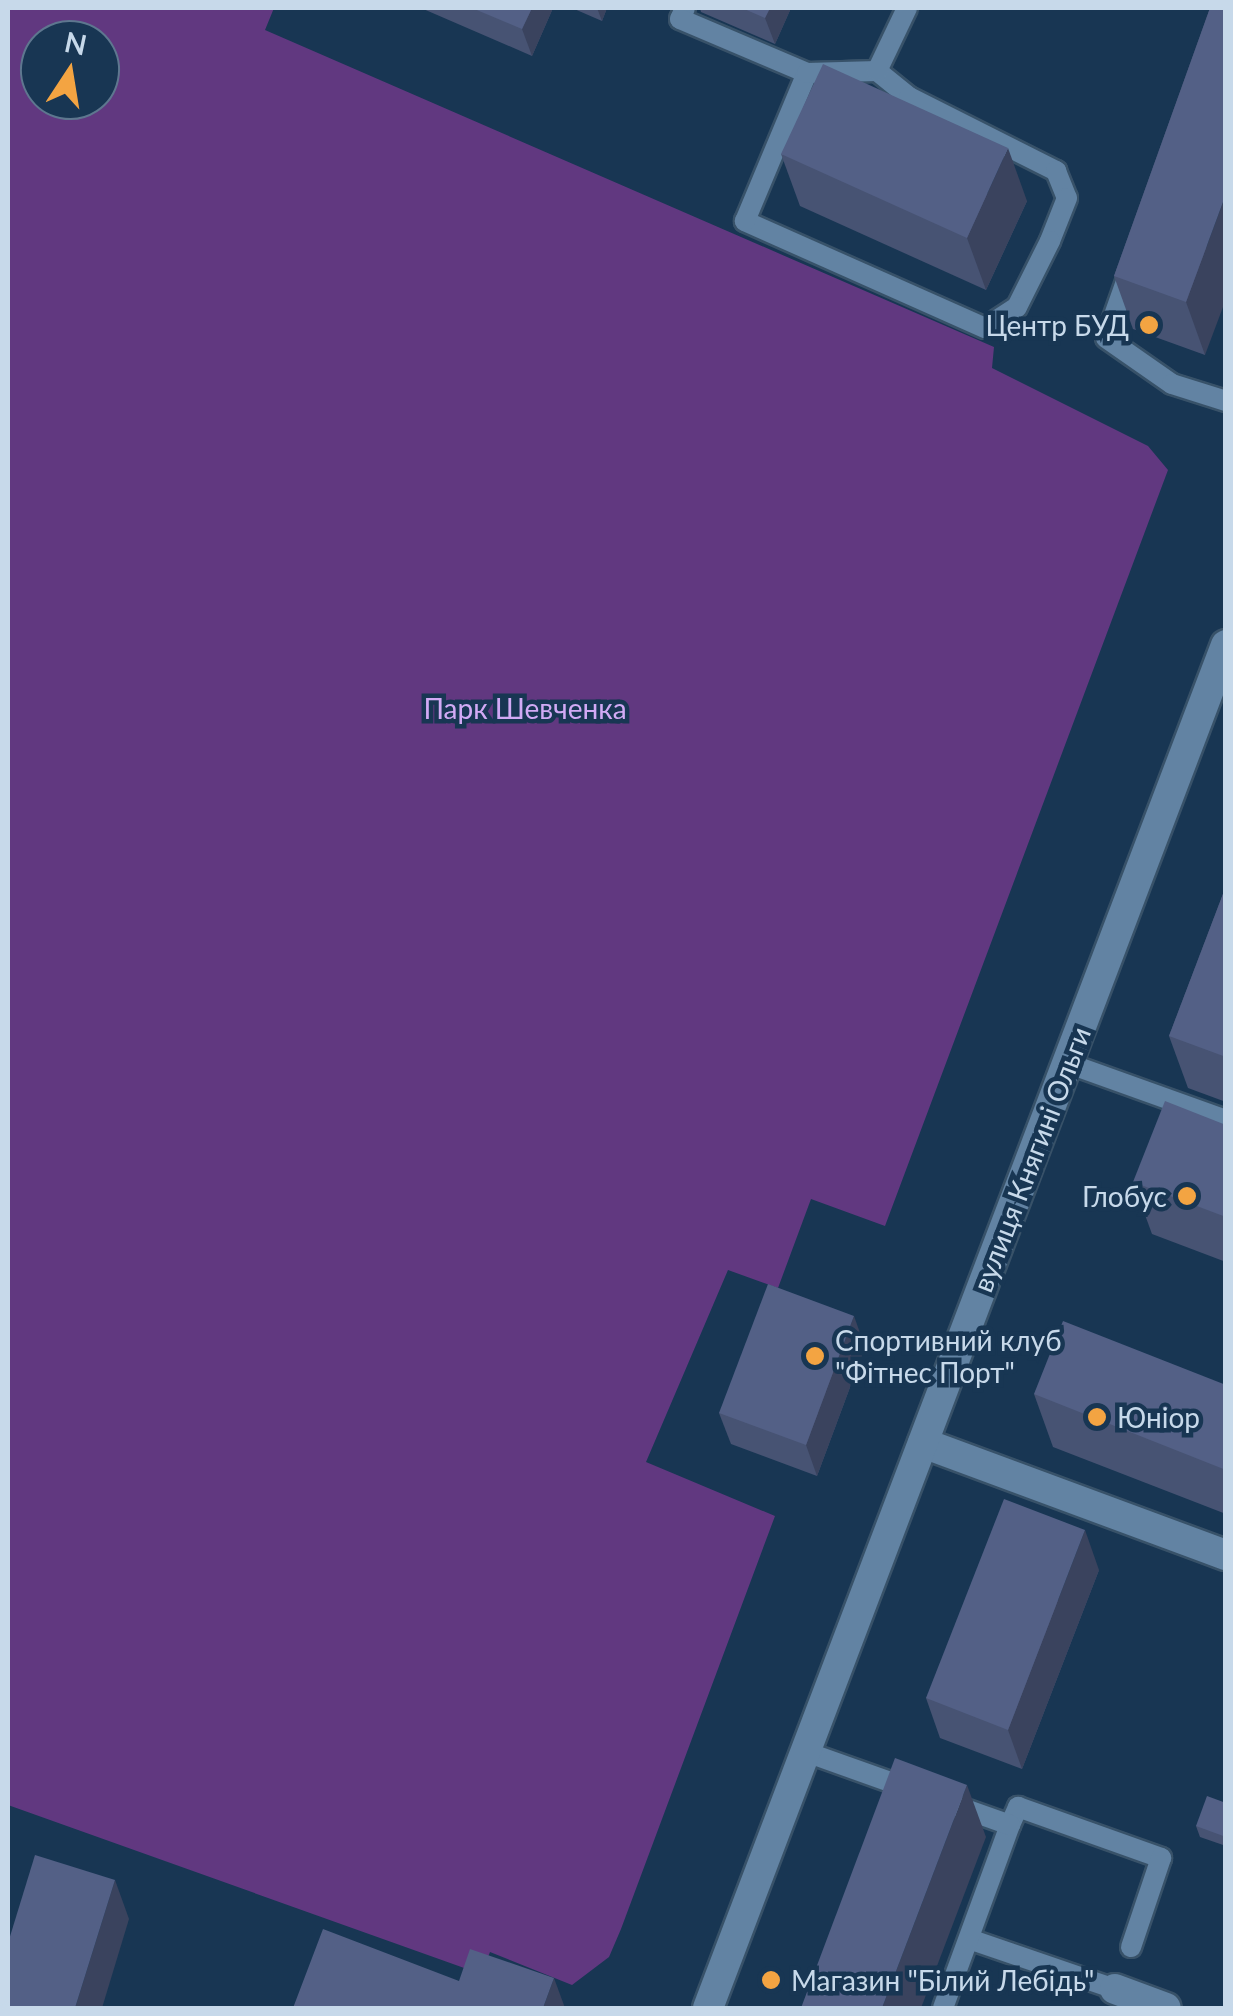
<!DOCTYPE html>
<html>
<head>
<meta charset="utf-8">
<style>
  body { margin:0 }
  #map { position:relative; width:1233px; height:2016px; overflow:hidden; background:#183653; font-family:Lato,sans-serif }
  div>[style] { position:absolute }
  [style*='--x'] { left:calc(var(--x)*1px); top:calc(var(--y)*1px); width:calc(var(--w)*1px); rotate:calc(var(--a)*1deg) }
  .green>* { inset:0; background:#613880 }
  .roads { filter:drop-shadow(2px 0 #385269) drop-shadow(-2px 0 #385269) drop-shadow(0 2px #385269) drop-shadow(0 -2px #385269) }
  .lane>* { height:20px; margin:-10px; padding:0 10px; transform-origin:10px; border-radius:10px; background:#6283a3 }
  .street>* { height:30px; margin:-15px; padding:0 15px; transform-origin:15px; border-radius:15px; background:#6283a3 }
  .secondary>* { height:30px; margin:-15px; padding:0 15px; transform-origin:15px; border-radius:15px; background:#6283a3 }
  .wall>* { inset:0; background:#475373 }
  .shaded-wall>* { inset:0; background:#3a435e }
  .building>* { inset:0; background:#536086 }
  .dots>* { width:28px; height:28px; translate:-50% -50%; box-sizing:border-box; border:5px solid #183653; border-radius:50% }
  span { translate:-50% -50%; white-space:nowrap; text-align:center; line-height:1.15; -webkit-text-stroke:9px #183653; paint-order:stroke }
  .poi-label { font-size:28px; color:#c7d9ea }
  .right { translate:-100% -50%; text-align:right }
  .left { translate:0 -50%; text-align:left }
  .park-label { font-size:28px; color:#d2aaf5 }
  .street-label { font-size:28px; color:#c7d9ea }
  .frame { position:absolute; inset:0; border:10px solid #c7d9ea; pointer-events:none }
  .north { position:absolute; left:20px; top:20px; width:100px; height:100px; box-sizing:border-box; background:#183653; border:2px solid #5e778f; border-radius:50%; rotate:12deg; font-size:28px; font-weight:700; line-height:40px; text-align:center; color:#c7d9ea }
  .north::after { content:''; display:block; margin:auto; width:35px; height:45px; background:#f3a442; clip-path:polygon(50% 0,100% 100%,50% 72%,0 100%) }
</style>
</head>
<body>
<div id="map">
  <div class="green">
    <i style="clip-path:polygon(evenodd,8px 8px,274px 8px,265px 30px,994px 347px,992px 368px,1148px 446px,1168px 470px,885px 1226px,811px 1199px,778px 1288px,728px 1270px,646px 1462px,775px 1516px,621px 1929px,609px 1957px,572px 1985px,490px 1952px,481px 1974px,8px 1805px,8px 8px,40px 40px,100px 40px,100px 100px,40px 100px,40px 40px)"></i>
  </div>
  <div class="roads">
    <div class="lane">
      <i style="--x:685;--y:8;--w:12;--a:114"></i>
      <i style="--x:680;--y:19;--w:138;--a:23"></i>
      <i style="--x:877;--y:71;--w:41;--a:39.1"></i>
      <i style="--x:909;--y:97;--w:165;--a:26.7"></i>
      <i style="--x:1056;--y:171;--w:29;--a:68"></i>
      <i style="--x:1067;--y:198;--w:46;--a:111.6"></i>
      <i style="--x:1050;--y:241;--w:74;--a:116.6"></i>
      <i style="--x:1017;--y:307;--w:38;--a:147"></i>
      <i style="--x:985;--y:328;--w:263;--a:-156"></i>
      <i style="--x:745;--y:221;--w:160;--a:-67.3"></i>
      <i style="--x:807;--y:73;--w:70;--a:-1.6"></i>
      <i style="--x:877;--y:71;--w:70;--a:-64.5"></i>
      <i style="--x:1130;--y:270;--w:72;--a:109.4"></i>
      <i style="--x:1106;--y:338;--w:80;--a:34.9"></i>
      <i style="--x:1172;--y:384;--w:57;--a:17.5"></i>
      <i style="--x:1067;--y:1063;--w:169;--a:19.7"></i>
      <i style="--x:806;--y:1752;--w:110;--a:19.6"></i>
      <i style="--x:1010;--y:1825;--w:20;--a:-66"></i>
      <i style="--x:1018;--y:1807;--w:152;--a:19.6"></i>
      <i style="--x:1161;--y:1858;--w:94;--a:108.6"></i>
      <i style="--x:969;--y:1939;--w:154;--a:18.9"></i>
      <i style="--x:943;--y:2008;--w:195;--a:-69.9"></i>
      <i style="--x:1010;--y:1825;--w:63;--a:-160.4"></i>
    </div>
    <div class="street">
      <i style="--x:923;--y:1443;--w:323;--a:20.3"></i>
      <i style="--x:1115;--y:1989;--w:54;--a:20.4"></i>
    </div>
    <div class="secondary">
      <i style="--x:708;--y:2008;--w:1458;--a:-69.19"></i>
    </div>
  </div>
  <div class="wall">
    <i style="clip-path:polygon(421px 8px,553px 8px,532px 56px)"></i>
    <i style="clip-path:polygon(572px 8px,607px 8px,602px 21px)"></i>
    <i style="clip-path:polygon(700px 8px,791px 8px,775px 44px,701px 12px)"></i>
    <i style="clip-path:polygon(1210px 8px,1205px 355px,1133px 329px,1114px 276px)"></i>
    <i style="clip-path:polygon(781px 154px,1027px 201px,986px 290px,800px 206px)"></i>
    <i style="clip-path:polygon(1226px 886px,1226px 1102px,1188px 1088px,1169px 1036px)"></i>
    <i style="clip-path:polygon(1226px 1125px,1226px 1262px,1152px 1234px,1133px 1182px)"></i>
    <i style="clip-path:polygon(865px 1347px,817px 1476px,731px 1444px,719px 1413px)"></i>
    <i style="clip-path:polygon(1226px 1385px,1226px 1514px,1053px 1447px,1034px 1394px)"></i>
    <i style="clip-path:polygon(1099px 1570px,1022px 1769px,940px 1738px,926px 1698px)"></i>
    <i style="clip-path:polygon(1226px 1803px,1226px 1846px,1200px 1837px,1196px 1826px)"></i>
  </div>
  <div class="shaded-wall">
    <i style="clip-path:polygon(532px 8px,553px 8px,532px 56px,522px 29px)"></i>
    <i style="clip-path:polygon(597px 8px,607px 8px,602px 21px)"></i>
    <i style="clip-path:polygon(770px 8px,791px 8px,775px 44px,765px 18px)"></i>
    <i style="clip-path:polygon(1008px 148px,1027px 201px,986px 290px,967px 238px)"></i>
    <i style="clip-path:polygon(1226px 194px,1226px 299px,1205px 355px,1186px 302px)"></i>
    <i style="clip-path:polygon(854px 1316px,865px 1347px,817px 1476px,806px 1445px)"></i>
    <i style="clip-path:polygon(1085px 1530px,1099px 1570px,1022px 1769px,1008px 1730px)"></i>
    <i style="clip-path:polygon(967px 1785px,986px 1837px,921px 2008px,882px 2008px)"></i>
    <i style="clip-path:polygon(115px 1880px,129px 1919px,102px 2008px,75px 2008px)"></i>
    <i style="clip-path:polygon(554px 1978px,565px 2008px,543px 2008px)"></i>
  </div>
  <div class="building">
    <i style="clip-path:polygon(472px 8px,532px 8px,522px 29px)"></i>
    <i style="clip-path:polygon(742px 8px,770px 8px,765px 18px)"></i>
    <i style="clip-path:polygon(1210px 8px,1226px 8px,1226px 194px,1186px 302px,1114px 276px)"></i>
    <i style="clip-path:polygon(823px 64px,1008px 148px,967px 238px,781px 154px)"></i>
    <i style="clip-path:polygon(1226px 886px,1226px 1057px,1169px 1036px)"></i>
    <i style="clip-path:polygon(1165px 1101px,1226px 1125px,1226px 1217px,1133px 1182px)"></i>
    <i style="clip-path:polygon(768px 1284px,854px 1316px,806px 1445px,719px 1413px)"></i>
    <i style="clip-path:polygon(1063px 1321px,1226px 1385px,1226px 1470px,1034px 1394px)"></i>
    <i style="clip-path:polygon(1004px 1499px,1085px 1530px,1008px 1730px,926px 1698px)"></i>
    <i style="clip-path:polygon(895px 1758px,967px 1785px,882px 2008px,801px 2008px)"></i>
    <i style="clip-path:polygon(1207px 1796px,1226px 1803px,1226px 1837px,1196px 1826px)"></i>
    <i style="clip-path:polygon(35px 1855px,115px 1880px,75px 2008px,8px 2008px,8px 1943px)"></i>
    <i style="clip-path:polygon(323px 1929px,459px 1981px,470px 1949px,554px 1978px,543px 2008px,293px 2008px)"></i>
  </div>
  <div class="dots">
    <i style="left:1149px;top:325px;background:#f3a442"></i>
    <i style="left:1187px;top:1196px;background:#f3a442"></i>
    <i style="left:815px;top:1356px;background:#f3a442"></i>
    <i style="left:1097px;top:1417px;background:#f3a442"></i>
    <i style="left:771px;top:1980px;background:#f3a442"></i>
  </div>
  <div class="poi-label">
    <span class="right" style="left:1129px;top:325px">Центр БУД</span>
    <span class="right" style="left:1167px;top:1196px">Глобус</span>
    <span class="left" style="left:835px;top:1356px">Спортивний клуб<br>"Фітнес Порт"</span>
    <span class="left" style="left:1117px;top:1417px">Юніор</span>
    <span class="left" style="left:791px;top:1980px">Магазин "Білий Лебідь"</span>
  </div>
  <div class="park-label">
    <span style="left:525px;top:708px">Парк Шевченка</span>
  </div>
  <div class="street-label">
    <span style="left:1031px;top:1159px;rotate:-69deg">вулиця Княгині Ольги</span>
  </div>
  <div class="frame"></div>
  <div class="north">N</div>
</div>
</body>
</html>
